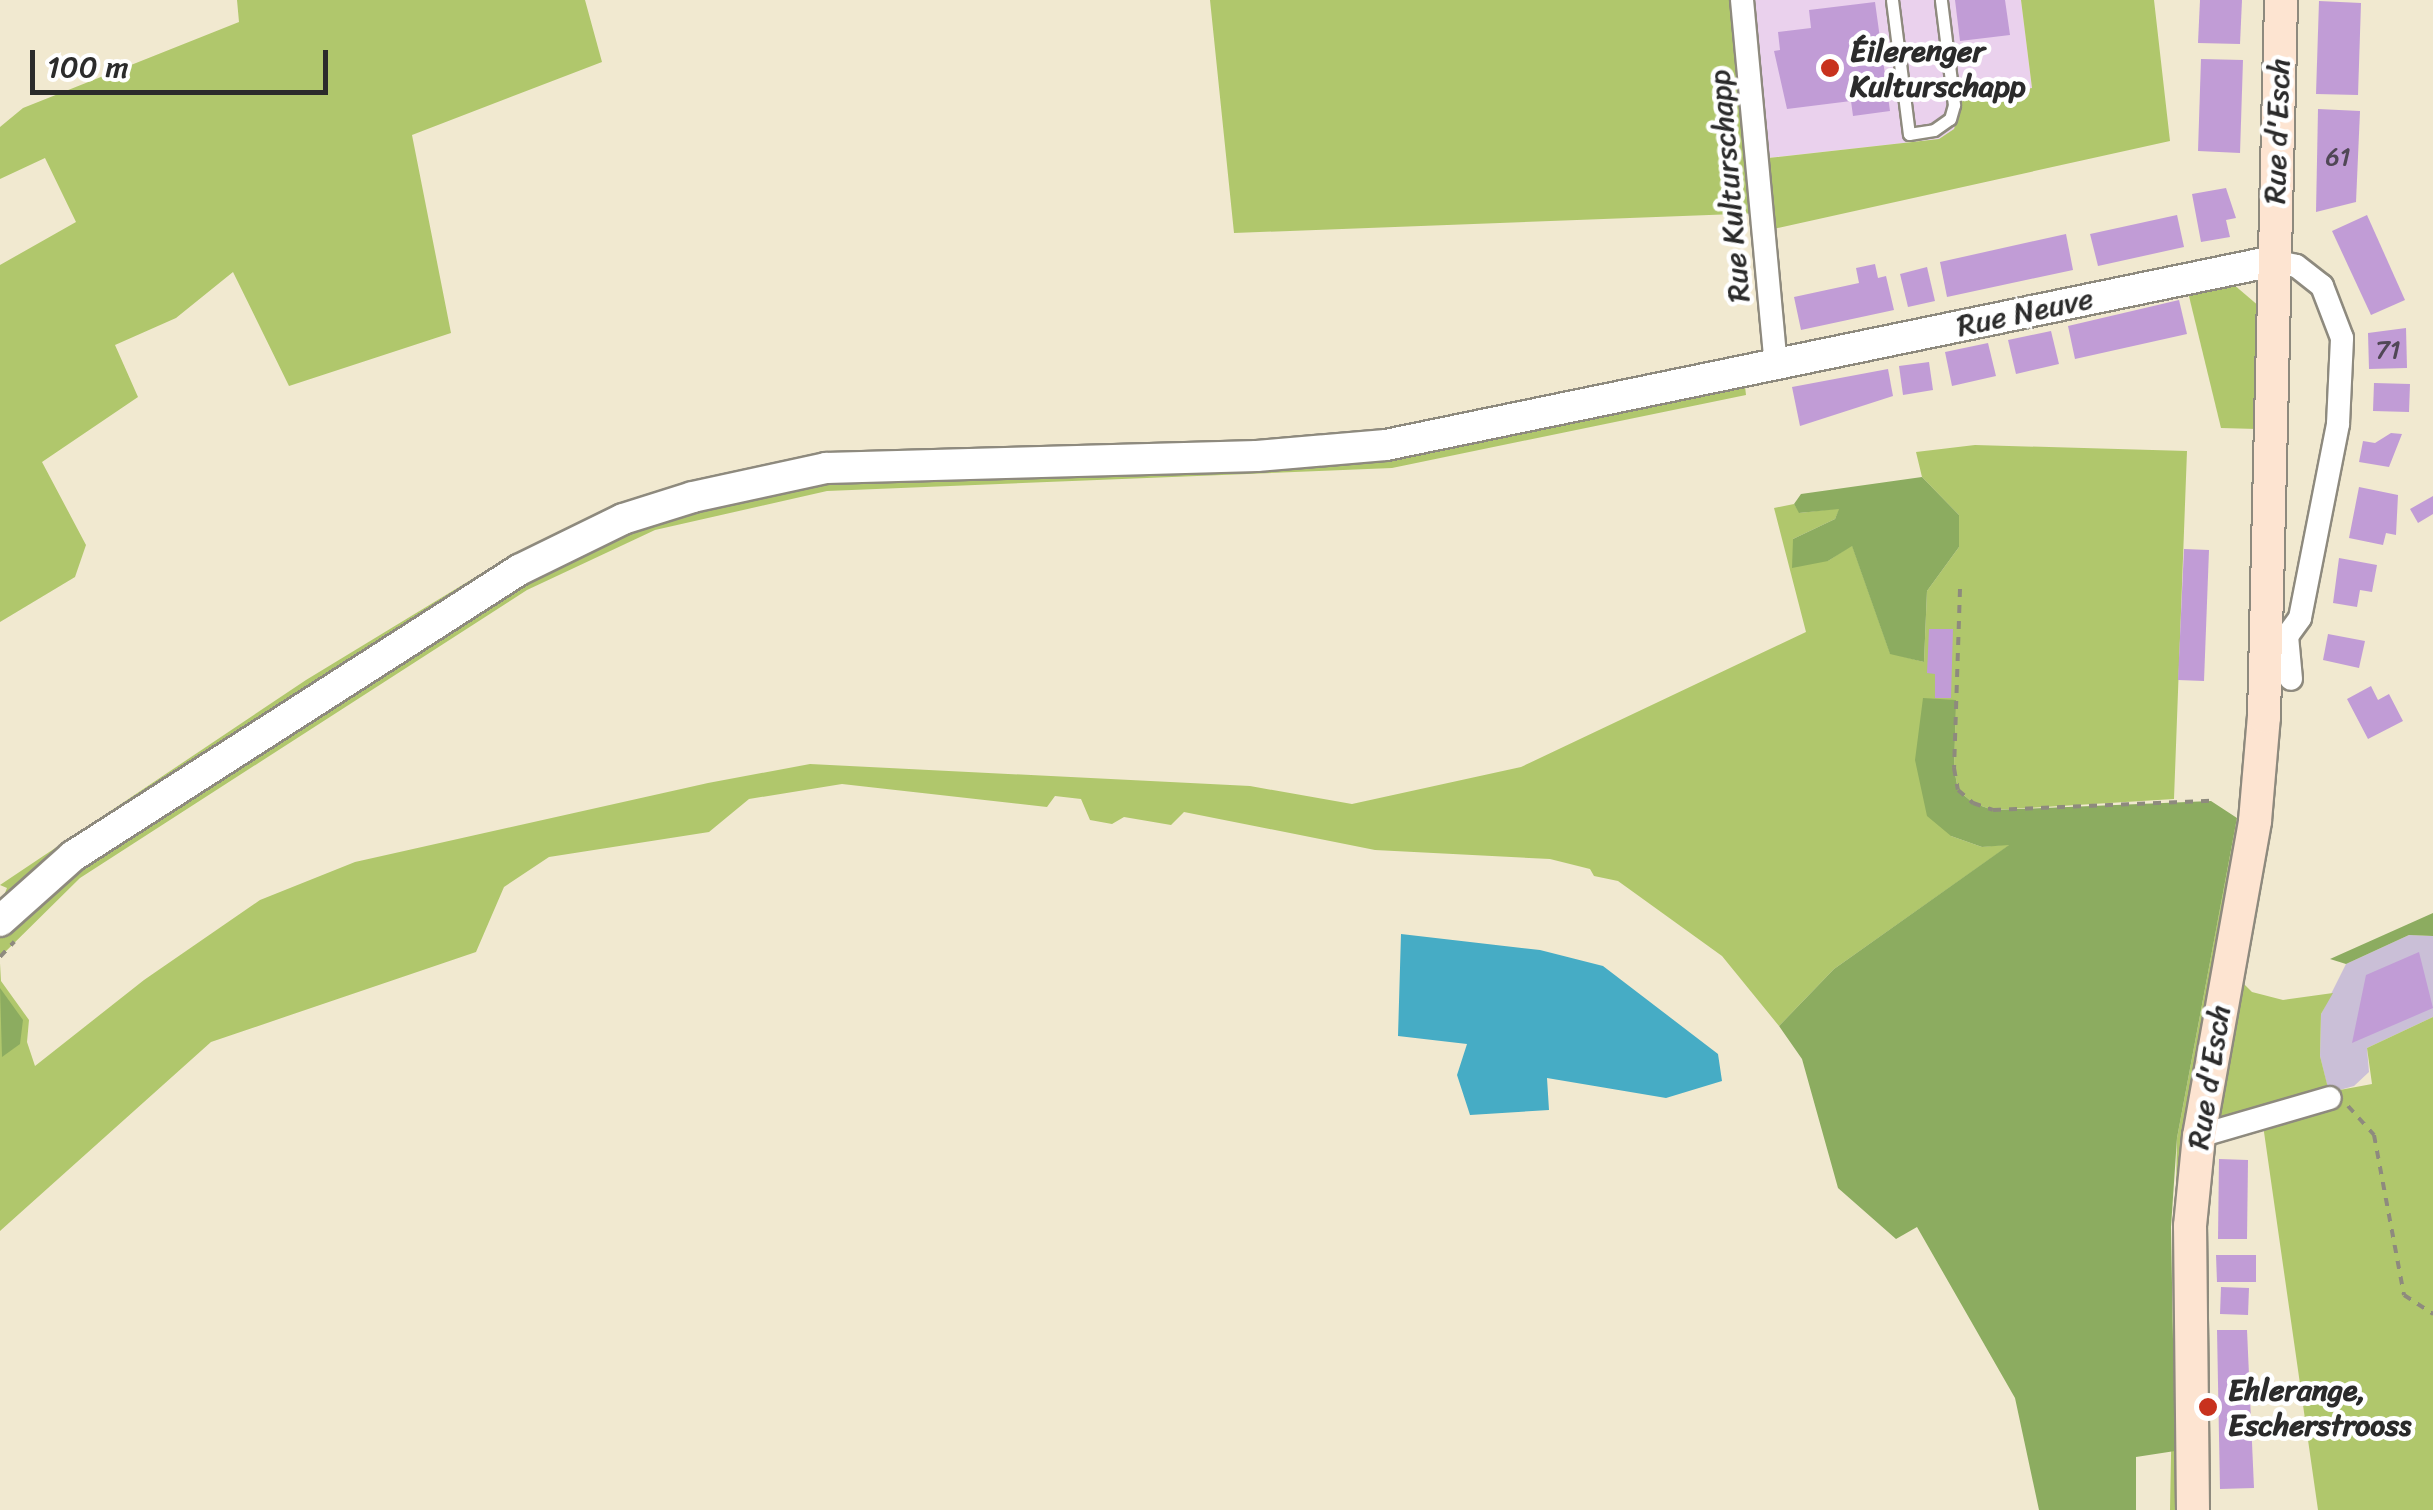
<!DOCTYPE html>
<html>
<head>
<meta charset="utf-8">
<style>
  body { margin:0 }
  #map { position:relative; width:2433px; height:1510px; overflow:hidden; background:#f1e9d0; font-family:Sriracha,sans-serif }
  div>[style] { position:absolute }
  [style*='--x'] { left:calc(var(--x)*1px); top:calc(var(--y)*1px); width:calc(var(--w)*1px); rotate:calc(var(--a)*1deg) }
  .built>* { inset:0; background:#ead1ed }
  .industrial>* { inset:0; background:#cabfd7 }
  .green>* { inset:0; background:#b0c76c }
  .forest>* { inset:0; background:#8cac60 }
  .water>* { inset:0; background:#46acc5 }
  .building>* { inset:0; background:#c19cd6 }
  .path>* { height:4px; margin-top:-2px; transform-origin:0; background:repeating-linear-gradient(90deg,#8e8a7e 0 8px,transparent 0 16px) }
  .roads { filter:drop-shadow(2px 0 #8e8a7e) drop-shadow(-2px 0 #8e8a7e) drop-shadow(0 2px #8e8a7e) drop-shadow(0 -2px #8e8a7e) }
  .service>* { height:11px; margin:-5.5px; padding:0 5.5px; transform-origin:5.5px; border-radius:5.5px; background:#fff }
  .minor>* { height:22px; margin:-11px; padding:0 11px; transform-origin:11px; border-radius:11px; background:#fff }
  .tertiary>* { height:30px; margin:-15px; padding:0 15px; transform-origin:15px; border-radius:15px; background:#fff }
  .secondary>* { height:32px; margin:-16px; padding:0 16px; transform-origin:16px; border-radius:16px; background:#fde4d1 }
  .dots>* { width:28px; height:28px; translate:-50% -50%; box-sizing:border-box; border:5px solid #fff; border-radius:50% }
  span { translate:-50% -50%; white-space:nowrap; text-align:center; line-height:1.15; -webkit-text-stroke:9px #fff; paint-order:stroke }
  .number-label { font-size:25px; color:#504756 }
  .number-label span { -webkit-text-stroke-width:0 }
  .poi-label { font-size:30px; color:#2b2b2b; font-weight:700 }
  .left { translate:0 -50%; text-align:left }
  .street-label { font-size:30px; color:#2b2b2b }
  .scale { position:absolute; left:30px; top:50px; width:298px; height:45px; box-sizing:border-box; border:5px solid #2b2b2b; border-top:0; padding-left:12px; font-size:30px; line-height:35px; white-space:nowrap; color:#2b2b2b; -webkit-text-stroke:8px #fff; paint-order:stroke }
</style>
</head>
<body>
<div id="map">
  <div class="built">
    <i style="clip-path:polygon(1741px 0,2021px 0,2032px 88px,1963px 99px,1954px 129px,1939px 139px,1758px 159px)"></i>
  </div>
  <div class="industrial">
    <i style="clip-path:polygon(2409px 935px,2433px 936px,2433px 1017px,2367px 1048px,2369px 1072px,2354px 1086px,2329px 1093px,2320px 1056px,2321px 1014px,2346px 964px)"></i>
  </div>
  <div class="green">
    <i style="clip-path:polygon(237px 0,585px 0,602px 62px,412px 135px,451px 333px,289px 386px,233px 272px,176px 318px,115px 345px,138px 397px,42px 462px,86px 545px,75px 577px,0 622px,0 265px,76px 222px,45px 158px,0 179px,0 127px,23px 108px,239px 22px)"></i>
    <i style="clip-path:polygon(1210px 0,1741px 0,1759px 159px,1939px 139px,1954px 129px,1963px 99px,2032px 88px,2021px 0,2154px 0,2170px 141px,1764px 231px,1762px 213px,1234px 233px)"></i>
    <i style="clip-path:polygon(2226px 278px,2260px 307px,2257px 429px,2221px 428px,2187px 288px)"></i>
    <i style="clip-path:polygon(1742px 361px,1746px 395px,1392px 468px,827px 491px,655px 530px,527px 590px,80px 878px,0 957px,0 905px,7px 888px,0 885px,306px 680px,505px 559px,616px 504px,820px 455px,1369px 435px)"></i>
    <i style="clip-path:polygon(1975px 445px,2187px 451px,2174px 799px,1993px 810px,1973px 803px,1958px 790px,1954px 768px,1956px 700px,1951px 836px,1982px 847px,2011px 844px,1834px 969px,1779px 1026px,1722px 956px,1618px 881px,1594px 876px,1590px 869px,1550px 859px,1375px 850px,1184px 812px,1171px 825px,1124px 817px,1112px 824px,1090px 820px,1081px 799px,1055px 796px,1047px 807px,842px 784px,749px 799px,709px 832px,549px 857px,504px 887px,476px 952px,211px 1042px,0 1231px,0 963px,1px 981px,29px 1020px,27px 1042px,35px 1066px,144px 980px,260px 900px,355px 862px,708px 783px,810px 764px,1250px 786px,1352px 804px,1521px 767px,1806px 632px,1774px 508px,1794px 504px,1800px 513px,1840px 508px,1835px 519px,1793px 539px,1828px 561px,1852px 545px,1890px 653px,1924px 662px,1927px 591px,1959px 547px,1959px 515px,1922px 477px,1916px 452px)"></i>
    <i style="clip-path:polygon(2237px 818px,2271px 823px,2241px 981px,2252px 992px,2283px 1000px,2333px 993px,2321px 1014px,2320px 1056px,2329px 1092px,2372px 1084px,2367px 1048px,2433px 1017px,2433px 1510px,2318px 1510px,2262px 1118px,2199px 1137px,2193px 1510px,2170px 1510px,2177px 1138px)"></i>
  </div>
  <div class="forest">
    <i style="clip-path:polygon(1922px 477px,1959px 515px,1959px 547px,1927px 591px,1924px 662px,1890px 654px,1852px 546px,1828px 561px,1792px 568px,1793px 539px,1835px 519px,1839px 509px,1799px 513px,1794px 504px,1801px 494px)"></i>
    <i style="clip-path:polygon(1923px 698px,1956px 700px,1954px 768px,1958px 790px,1973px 803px,1993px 810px,2211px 801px,2237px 818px,2177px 1138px,2171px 1227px,2175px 1451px,2136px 1457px,2136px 1510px,2039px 1510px,2015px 1398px,1917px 1227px,1896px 1239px,1838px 1188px,1802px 1059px,1779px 1026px,1834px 969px,2009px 845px,1982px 847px,1951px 836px,1927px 816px,1915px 760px)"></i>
    <i style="clip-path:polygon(2433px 913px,2433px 936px,2409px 935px,2346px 964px,2330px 959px)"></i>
    <i style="clip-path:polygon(0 988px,23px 1020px,20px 1044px,2px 1057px)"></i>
  </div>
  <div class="water">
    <i style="clip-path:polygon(1401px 934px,1540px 950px,1603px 966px,1718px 1054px,1722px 1081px,1666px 1098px,1547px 1078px,1549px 1110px,1470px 1115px,1457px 1075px,1467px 1044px,1398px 1036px)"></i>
  </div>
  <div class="building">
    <i style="clip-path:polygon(1955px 0,2005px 0,2010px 35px,1960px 41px)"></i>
    <i style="clip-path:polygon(2200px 0,2242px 0,2240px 44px,2198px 43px)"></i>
    <i style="clip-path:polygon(2319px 1px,2361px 3px,2358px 95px,2316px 94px)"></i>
    <i style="clip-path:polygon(1875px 2px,1890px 111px,1853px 116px,1851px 101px,1787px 109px,1774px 51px,1780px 50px,1778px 32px,1811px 28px,1809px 10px)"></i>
    <i style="clip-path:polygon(2201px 59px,2243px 60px,2240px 153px,2198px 151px)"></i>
    <i style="clip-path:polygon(2318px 109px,2360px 111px,2356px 202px,2316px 212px)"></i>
    <i style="clip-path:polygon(2226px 188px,2236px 218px,2226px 220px,2230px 237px,2201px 242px,2192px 194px)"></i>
    <i style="clip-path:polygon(2177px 215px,2184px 247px,2098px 266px,2090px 234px)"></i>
    <i style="clip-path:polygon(2367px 215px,2405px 300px,2371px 315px,2332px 231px)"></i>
    <i style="clip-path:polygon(2066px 234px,2073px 270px,1947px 297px,1940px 262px)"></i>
    <i style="clip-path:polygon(1875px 264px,1878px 278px,1886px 276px,1894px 310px,1801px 330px,1794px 297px,1859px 283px,1856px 268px)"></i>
    <i style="clip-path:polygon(1927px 267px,1935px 301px,1908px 307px,1900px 274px)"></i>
    <i style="clip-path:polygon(2179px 300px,2187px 334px,2075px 359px,2068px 326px)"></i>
    <i style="clip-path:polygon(2406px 328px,2407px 368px,2369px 369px,2368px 333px)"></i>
    <i style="clip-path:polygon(2051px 331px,2059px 364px,2016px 374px,2008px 340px)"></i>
    <i style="clip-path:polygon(1988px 343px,1996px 376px,1952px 386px,1945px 352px)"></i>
    <i style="clip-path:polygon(1929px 362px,1933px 390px,1903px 395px,1899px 366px)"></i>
    <i style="clip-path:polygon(1888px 369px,1893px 396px,1800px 426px,1792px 387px)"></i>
    <i style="clip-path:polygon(2374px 383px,2410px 384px,2409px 412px,2373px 411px)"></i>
    <i style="clip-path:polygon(2391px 433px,2402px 434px,2389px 467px,2359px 462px,2363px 441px,2375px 443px)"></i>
    <i style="clip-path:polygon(2359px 487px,2398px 495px,2396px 535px,2386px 533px,2383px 545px,2349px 538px)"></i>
    <i style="clip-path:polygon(2433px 496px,2433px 514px,2418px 523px,2410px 509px)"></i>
    <i style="clip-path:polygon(2184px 549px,2209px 550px,2204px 681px,2178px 680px)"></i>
    <i style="clip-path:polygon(2339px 558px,2377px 565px,2372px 592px,2360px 590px,2357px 607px,2333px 603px)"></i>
    <i style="clip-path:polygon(1929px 629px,1953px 629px,1951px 698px,1935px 698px,1935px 674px,1927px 673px)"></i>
    <i style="clip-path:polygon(2328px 634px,2365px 641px,2359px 668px,2323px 660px)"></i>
    <i style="clip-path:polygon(2371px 686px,2378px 700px,2389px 694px,2403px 721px,2368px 739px,2347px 699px)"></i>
    <i style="clip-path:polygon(2419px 952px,2433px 1008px,2352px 1043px,2366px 975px)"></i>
    <i style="clip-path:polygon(2219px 1159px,2248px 1160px,2247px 1239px,2218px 1239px)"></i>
    <i style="clip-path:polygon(2216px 1255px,2256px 1255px,2256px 1282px,2217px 1282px)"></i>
    <i style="clip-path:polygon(2221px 1287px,2249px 1288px,2248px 1315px,2220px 1314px)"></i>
    <i style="clip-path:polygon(2217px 1330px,2247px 1330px,2254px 1488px,2220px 1489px)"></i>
  </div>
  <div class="path">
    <i style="--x:1960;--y:589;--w:179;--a:91.9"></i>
    <i style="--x:1954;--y:768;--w:22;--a:80"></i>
    <i style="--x:1958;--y:790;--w:20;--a:41"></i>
    <i style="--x:1973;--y:803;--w:21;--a:19"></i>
    <i style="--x:1993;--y:810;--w:218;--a:-2.4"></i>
    <i style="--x:0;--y:957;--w:21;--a:-47"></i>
    <i style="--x:2348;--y:1106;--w:39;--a:48"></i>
    <i style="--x:2374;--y:1135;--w:163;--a:79.4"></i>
    <i style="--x:2404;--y:1295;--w:35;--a:33"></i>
  </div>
  <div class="roads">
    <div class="service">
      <i style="--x:1892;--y:0;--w:135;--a:82.8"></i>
      <i style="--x:1909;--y:134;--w:25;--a:-9"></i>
      <i style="--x:1934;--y:130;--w:19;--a:-35"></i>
      <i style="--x:1950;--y:119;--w:15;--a:-74"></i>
      <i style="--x:1954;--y:105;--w:106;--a:-97.1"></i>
    </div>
    <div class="minor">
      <i style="--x:1742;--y:0;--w:368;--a:84.7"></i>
      <i style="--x:2287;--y:636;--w:43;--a:84.7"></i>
      <i style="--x:2265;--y:648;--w:25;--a:-29"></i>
      <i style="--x:2287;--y:636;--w:22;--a:-54"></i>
      <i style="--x:2300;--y:618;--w:198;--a:-78.9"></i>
      <i style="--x:2338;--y:424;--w:86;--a:-87.3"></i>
      <i style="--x:2342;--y:338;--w:56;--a:-111"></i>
      <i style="--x:2322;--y:286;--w:33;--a:-142"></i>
      <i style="--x:2296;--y:266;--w:23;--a:-167"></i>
      <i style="--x:2199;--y:1136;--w:136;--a:-16.2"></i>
    </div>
    <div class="tertiary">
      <i style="--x:0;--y:921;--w:98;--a:-41.7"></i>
      <i style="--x:73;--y:856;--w:530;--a:-32.67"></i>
      <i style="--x:519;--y:570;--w:116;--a:-26.1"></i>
      <i style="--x:623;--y:519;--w:73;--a:-17.4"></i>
      <i style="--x:693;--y:497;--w:136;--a:-12.3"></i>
      <i style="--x:826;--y:468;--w:431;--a:-1.6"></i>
      <i style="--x:1257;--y:456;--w:129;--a:-4.9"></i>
      <i style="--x:1386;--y:445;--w:907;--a:-11.71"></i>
    </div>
    <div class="secondary">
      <i style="--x:2193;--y:1510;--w:284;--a:-90.6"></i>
      <i style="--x:2190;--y:1226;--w:90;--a:-84.3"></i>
      <i style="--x:2199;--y:1136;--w:320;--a:-79.9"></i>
      <i style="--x:2255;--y:821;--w:104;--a:-85.1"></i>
      <i style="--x:2264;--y:717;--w:717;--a:-88.64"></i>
    </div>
  </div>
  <div class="dots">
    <i style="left:1830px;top:68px;background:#c8321e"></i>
    <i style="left:2208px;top:1407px;background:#c8321e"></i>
  </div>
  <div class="number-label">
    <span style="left:2338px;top:157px">61</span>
    <span style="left:2388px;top:350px">71</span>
  </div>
  <div class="poi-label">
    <span class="left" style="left:1850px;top:68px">Éilerenger<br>Kulturschapp</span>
    <span class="left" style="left:2228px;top:1407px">Ehlerange,<br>Escherstrooss</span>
  </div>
  <div class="street-label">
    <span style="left:2277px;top:131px;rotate:-88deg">Rue d'Esch</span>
    <span style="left:1729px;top:186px;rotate:-95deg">Rue Kulturschapp</span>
    <span style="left:2025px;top:312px;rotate:-12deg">Rue Neuve</span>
    <span style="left:2209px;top:1077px;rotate:-81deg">Rue d'Esch</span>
  </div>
  <div class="scale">100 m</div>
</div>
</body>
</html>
